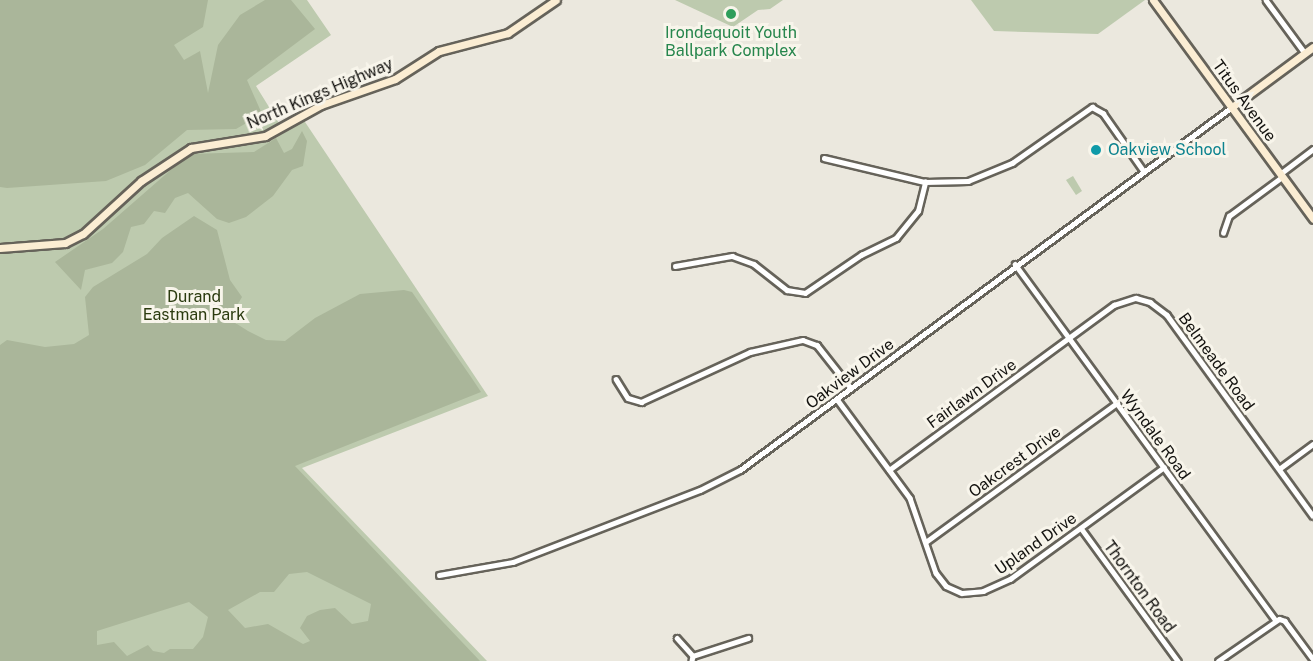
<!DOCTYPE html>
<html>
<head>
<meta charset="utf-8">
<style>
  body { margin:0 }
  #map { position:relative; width:1313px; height:661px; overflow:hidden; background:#ebe8de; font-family:"Public Sans",sans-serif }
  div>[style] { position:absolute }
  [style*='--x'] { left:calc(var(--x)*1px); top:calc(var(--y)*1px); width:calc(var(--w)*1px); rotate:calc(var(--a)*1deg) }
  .green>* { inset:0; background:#bdcaae }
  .forest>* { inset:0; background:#aab69a }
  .roads { filter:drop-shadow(2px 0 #66635a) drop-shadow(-2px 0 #66635a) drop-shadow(0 2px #66635a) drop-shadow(0 -2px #66635a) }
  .street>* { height:4.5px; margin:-2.25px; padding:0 2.25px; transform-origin:2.25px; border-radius:2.25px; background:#fff }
  .secondary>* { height:7px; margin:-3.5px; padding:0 3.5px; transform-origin:3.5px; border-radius:3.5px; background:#fbedd3 }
  .dots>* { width:16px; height:16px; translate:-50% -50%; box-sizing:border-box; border:3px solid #f8f5eb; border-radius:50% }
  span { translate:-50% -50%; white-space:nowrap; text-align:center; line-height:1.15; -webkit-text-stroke:6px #f8f5eb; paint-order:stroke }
  .leisure-label { font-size:16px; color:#27864d }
  .street-label { font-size:16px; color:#13120f }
  .culture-label { font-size:16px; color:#0d838f }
  .left { translate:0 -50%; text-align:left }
  .park-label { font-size:16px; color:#2b3b0f }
</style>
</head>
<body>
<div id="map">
  <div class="green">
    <i style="clip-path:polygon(0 0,307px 0,331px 35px,256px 86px,282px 128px,301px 116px,488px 396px,302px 468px,487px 661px,0 661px)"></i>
    <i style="clip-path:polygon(675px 0,783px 0,770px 9px,758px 10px,733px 27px)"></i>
    <i style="clip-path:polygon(971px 0,1145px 0,1098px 34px,994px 31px)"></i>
    <i style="clip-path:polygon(1073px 176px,1082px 191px,1076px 195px,1066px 180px)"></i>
  </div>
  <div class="forest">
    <i style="clip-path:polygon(0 0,208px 0,203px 27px,174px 45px,184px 60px,200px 51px,208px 93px,218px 45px,240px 15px,265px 0,291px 0,315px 29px,247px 80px,262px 114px,236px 129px,187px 130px,145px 165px,106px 181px,7px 188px,0 187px)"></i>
    <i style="clip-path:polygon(302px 131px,307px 141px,303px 166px,292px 170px,273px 196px,246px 217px,229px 223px,217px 219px,188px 193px,175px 198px,165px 213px,154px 211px,144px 224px,131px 227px,123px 252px,112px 263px,85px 270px,81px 290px,55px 262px,103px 229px,189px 154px,254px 152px,276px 138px,284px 153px,292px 149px)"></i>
    <i style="clip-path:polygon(evenodd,194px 216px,217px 230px,230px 280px,242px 297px,229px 319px,248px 331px,266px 340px,285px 341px,315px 318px,360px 294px,404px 290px,412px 292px,471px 377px,481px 392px,295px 466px,480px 661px,0 661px,0 345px,7px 340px,45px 347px,74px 344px,89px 335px,85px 297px,93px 287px,147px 254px,162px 238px,194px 216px,307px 572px,371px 604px,368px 621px,352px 624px,335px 608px,320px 610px,307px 616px,300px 628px,310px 641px,303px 644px,268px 624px,245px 628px,228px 610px,260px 592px,274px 592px,289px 574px,307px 572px,194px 216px,189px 602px,208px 617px,203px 637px,193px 649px,170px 649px,164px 653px,153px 651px,148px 645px,127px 656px,114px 642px,97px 645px,97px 631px,189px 602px)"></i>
  </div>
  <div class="roads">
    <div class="street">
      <i style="--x:1266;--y:0;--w:66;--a:53.7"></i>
      <i style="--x:824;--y:158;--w:104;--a:13.4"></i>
      <i style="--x:925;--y:182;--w:43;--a:-1.3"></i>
      <i style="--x:968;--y:181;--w:48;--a:-22.2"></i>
      <i style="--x:1012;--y:163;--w:98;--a:-35"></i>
      <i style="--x:1092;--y:107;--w:13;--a:29"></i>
      <i style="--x:1103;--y:113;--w:70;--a:54.9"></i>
      <i style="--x:1280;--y:174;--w:41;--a:-37.1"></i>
      <i style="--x:1223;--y:233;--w:18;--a:-71"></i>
      <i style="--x:1229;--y:216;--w:66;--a:-36.3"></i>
      <i style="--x:1015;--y:264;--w:440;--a:53.8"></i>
      <i style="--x:675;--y:266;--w:58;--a:-10"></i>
      <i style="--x:732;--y:256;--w:23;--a:20"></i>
      <i style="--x:754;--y:264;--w:42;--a:38.2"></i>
      <i style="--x:787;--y:290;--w:18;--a:9"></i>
      <i style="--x:805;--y:293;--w:68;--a:-34.2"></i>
      <i style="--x:861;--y:255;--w:39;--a:-26"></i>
      <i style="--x:896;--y:238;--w:35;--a:-51"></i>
      <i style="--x:918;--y:211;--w:30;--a:-76"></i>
      <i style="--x:616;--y:379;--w:22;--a:58"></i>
      <i style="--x:628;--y:398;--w:14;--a:17"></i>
      <i style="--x:641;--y:402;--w:120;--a:-24.6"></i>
      <i style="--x:750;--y:352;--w:54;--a:-12.8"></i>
      <i style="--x:803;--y:340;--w:15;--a:20"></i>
      <i style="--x:817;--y:345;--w:55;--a:51.7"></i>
      <i style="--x:837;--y:399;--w:123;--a:53.6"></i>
      <i style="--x:910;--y:498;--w:79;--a:70.9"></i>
      <i style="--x:936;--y:573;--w:16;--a:52"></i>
      <i style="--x:946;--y:586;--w:17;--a:24"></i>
      <i style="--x:962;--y:593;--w:21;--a:-5"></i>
      <i style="--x:983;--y:591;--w:30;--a:-24"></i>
      <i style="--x:1010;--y:579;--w:190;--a:-36"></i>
      <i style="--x:1279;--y:469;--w:42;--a:-36.3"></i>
      <i style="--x:889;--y:470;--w:279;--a:-36.3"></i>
      <i style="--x:1114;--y:305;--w:23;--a:-18"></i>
      <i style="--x:1136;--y:298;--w:15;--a:16"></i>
      <i style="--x:1150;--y:302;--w:21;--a:37"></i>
      <i style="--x:1167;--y:315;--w:248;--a:54"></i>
      <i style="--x:1081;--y:528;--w:165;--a:53.9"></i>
      <i style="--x:927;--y:541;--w:235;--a:-36"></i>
      <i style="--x:439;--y:575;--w:75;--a:-10"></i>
      <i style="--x:513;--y:562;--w:200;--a:-21.1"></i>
      <i style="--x:700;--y:490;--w:45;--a:-26.6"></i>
      <i style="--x:740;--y:470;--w:611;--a:-36.42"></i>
      <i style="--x:677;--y:638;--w:24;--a:48"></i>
      <i style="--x:693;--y:656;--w:5;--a:101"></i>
      <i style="--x:693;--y:656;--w:58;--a:-18.1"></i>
      <i style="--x:1218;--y:661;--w:74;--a:-34.5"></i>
      <i style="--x:1279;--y:619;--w:6;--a:18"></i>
      <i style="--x:1285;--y:621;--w:47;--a:53.6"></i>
    </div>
    <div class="secondary">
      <i style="--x:1153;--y:0;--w:271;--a:53.8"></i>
      <i style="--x:1232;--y:107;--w:101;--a:-36.5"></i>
      <i style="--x:0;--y:248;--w:65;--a:-4.4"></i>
      <i style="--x:65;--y:243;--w:20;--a:-27"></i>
      <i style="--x:83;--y:234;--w:79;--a:-42.4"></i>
      <i style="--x:141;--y:181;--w:60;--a:-33.4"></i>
      <i style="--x:191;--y:148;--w:75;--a:-9.2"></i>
      <i style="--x:265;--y:136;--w:64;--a:-29"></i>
      <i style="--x:321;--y:105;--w:78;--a:-19.4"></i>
      <i style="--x:395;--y:79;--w:52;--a:-32.5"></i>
      <i style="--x:439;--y:51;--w:71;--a:-14.6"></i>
      <i style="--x:508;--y:33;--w:58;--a:-34.5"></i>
    </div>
  </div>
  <div class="dots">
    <i style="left:731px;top:14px;background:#2e9e5b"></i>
    <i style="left:1096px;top:150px;background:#0f9aa8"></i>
  </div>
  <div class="leisure-label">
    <span style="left:731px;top:42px">Irondequoit Youth<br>Ballpark Complex</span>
  </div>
  <div class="street-label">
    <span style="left:320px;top:94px;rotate:-23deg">North Kings Highway</span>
    <span style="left:1244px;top:101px;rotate:54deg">Titus Avenue</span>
    <span style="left:1216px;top:362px;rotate:54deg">Belmeade Road</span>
    <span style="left:850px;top:374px;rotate:-37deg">Oakview Drive</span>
    <span style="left:972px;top:394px;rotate:-36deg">Fairlawn Drive</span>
    <span style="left:1155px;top:435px;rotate:54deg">Wyndale Road</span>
    <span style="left:1015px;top:462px;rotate:-36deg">Oakcrest Drive</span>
    <span style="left:1036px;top:544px;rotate:-35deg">Upland Drive</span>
    <span style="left:1139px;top:587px;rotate:54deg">Thornton Road</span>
  </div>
  <div class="culture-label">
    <span class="left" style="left:1108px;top:150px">Oakview School</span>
  </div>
  <div class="park-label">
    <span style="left:194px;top:306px">Durand<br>Eastman Park</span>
  </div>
</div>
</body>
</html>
